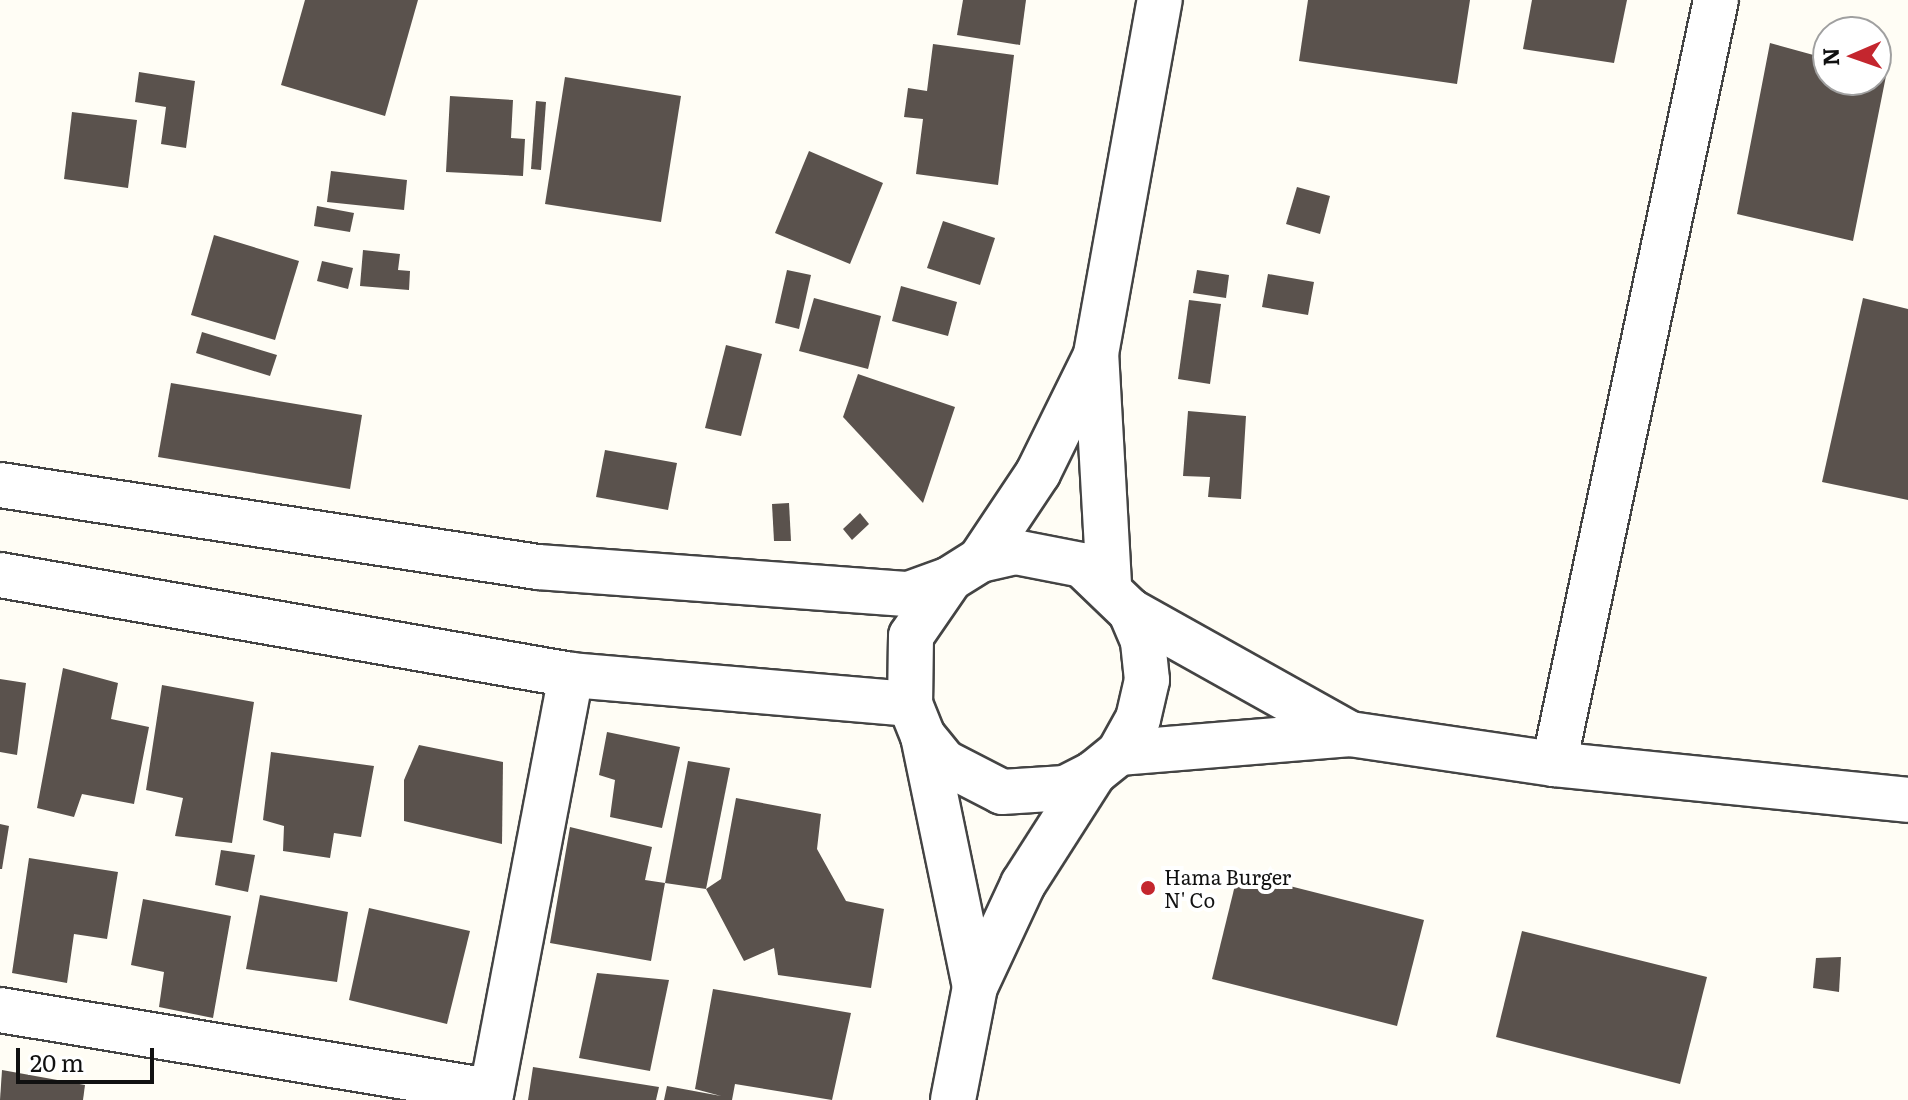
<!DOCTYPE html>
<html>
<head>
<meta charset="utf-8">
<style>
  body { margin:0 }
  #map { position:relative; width:1908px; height:1100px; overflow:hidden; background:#fffdf5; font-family:Literata,serif }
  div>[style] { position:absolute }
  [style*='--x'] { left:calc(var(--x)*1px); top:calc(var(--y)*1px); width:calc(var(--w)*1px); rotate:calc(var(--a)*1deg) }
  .building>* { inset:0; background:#5a524d }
  .roads { filter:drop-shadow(2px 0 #444) drop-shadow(-2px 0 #444) drop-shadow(0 2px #444) drop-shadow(0 -2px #444) }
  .minor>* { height:44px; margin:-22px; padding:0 22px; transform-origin:22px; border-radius:22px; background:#fff }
  .dots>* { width:22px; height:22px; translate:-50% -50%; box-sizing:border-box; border:4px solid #fff; border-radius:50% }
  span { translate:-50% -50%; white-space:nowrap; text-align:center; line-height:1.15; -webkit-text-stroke:8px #fff; paint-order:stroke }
  .poi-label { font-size:20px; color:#111 }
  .left { translate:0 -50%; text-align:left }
  .north { position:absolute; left:1812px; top:16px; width:80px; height:80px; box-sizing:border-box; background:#fff; border:2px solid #a0a0a0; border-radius:50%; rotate:268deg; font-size:22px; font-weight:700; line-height:32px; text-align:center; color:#111 }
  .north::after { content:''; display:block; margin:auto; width:28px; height:36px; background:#c4262e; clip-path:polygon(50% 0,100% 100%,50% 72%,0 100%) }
  .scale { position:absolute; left:16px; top:1048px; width:138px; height:36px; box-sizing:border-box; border:4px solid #111; border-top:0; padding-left:10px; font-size:24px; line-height:28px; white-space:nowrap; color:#111; -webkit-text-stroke:6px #fff; paint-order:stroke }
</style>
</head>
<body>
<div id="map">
  <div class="building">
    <i style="clip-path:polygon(305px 0,418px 0,385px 116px,281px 85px)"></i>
    <i style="clip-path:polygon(963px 0,1026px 0,1020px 45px,957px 35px)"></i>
    <i style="clip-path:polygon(1308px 0,1470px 0,1457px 84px,1299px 61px)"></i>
    <i style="clip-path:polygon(1532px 0,1627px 0,1614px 63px,1523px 49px)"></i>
    <i style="clip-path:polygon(1770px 43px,1828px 59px,1828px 80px,1886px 76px,1853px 241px,1737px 214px)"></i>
    <i style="clip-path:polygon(933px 44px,1014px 55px,998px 185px,916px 174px,923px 119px,904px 117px,908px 88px,927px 91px)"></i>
    <i style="clip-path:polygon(139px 72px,195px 81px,186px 148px,161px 144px,166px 107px,135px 102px)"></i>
    <i style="clip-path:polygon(565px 77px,681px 96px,661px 222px,545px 204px)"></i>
    <i style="clip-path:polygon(450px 96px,513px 100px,511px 138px,525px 139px,523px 176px,446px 172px)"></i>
    <i style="clip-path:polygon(536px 101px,546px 102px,541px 170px,531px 169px)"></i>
    <i style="clip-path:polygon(72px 112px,137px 120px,128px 188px,64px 179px)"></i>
    <i style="clip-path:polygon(809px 151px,883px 183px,850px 264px,775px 233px)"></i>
    <i style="clip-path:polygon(331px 171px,407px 180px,404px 210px,327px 202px)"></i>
    <i style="clip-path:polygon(1297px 187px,1330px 196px,1320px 234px,1286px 224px)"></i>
    <i style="clip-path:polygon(317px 206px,354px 213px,350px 232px,314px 226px)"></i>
    <i style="clip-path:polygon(943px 221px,995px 238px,980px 285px,927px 268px)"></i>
    <i style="clip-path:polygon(214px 235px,299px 261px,275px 340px,191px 315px)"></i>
    <i style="clip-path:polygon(363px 250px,400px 254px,398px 270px,410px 271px,409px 290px,360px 286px)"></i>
    <i style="clip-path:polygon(322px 261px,353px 268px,348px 289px,317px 281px)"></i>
    <i style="clip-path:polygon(787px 270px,811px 275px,799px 329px,775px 323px)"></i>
    <i style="clip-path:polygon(1197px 270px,1229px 275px,1226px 298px,1193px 293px)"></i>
    <i style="clip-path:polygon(1268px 274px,1314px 282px,1308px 315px,1262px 307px)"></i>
    <i style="clip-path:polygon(901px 286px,957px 302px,948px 336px,892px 321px)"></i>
    <i style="clip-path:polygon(814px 298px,881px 316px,868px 369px,799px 351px)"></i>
    <i style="clip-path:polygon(1863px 298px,1908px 309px,1908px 500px,1822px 482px)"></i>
    <i style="clip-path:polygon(1189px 300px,1221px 304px,1210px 384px,1178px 379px)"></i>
    <i style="clip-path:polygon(202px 332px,277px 355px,270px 376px,196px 353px)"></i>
    <i style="clip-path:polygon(726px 345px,762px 354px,741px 436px,705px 428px)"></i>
    <i style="clip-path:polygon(858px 374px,955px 407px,923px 503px,843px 417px)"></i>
    <i style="clip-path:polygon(171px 383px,362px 415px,350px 489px,158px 457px)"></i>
    <i style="clip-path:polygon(1188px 411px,1246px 416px,1241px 499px,1208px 497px,1210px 477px,1183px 476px)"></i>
    <i style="clip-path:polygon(605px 450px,677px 463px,668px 510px,596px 497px)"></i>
    <i style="clip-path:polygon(789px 503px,791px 541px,774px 541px,772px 504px)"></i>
    <i style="clip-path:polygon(860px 513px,869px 524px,852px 540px,843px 529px)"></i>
    <i style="clip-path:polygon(63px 668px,118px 683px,111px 719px,149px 727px,134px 804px,82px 794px,74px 817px,37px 808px)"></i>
    <i style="clip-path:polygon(0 679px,26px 683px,17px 755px,0 752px)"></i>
    <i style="clip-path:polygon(162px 685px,254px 702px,232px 843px,175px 836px,183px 798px,146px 790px)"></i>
    <i style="clip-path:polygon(607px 732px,680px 747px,662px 828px,610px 817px,615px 780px,599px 775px)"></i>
    <i style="clip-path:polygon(419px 745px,503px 762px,502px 844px,404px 821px,404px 780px)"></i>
    <i style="clip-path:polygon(271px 752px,374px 766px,361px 837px,334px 833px,330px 858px,283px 851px,284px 826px,263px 820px)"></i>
    <i style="clip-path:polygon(688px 761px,730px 768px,706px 889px,665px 883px)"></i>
    <i style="clip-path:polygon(736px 798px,821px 814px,817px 849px,846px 901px,884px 909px,871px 988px,778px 975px,774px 948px,744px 961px,706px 889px,721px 879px)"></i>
    <i style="clip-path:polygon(0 824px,9px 826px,2px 869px,0 869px)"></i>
    <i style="clip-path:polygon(570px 827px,652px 847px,645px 880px,665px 883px,651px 961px,550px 943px)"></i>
    <i style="clip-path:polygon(221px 850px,255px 855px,248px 892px,215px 885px)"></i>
    <i style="clip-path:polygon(29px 858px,118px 872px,107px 939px,74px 934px,67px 983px,12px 973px)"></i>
    <i style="clip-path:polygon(1238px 873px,1424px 920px,1397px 1026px,1212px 979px)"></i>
    <i style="clip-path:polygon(260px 895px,348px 912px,337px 982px,246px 969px)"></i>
    <i style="clip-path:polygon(143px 899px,231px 916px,213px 1018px,159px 1007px,164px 972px,131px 965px)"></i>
    <i style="clip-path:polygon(369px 908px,470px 931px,447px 1024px,349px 1000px)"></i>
    <i style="clip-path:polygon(1522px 931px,1707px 977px,1680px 1084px,1496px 1037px)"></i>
    <i style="clip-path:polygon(1841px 957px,1839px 992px,1813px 988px,1816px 958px)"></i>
    <i style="clip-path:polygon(597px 973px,669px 980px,650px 1071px,579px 1058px)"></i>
    <i style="clip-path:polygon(713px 989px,851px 1013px,832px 1100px,735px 1084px,732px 1100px,664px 1100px,667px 1086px,721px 1096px,695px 1089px)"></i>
    <i style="clip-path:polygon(533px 1067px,659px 1087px,656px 1100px,528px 1100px)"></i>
    <i style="clip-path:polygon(2px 1070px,85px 1085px,83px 1100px,0 1100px)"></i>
  </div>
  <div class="roads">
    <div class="minor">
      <i style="--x:0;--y:485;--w:544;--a:8.67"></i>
      <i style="--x:538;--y:567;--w:372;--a:4.2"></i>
      <i style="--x:909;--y:594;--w:44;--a:-20.1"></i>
      <i style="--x:980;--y:560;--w:105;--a:-56.3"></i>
      <i style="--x:1038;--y:473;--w:129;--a:-63.8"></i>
      <i style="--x:0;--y:575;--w:580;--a:9.93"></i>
      <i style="--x:571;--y:675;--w:340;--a:4.9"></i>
      <i style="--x:1109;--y:584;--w:230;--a:-93.2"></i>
      <i style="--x:1096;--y:354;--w:360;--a:-79.8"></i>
      <i style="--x:1130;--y:611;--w:252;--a:29.2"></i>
      <i style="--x:923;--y:736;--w:33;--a:51"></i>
      <i style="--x:944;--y:762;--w:65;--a:27.3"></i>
      <i style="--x:1002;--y:792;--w:63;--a:-3.6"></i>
      <i style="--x:1065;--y:788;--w:33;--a:-27"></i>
      <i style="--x:1094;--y:773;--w:32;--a:-39"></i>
      <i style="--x:1119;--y:753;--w:39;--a:-61"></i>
      <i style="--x:1138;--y:719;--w:40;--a:-77"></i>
      <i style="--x:1147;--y:680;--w:39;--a:-96"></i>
      <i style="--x:1143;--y:641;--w:33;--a:-113"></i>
      <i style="--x:1130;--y:611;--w:66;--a:-136.2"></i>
      <i style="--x:1082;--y:565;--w:68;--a:-169"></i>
      <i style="--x:1015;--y:552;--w:36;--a:167"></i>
      <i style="--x:980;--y:560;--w:36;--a:148"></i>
      <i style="--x:950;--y:579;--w:69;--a:124.4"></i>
      <i style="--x:911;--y:636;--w:68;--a:90.8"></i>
      <i style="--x:910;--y:704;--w:35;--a:68"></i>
      <i style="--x:923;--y:736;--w:256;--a:78.3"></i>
      <i style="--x:1119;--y:753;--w:232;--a:-4.7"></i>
      <i style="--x:1350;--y:734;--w:206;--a:8.4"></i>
      <i style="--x:1554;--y:764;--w:356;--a:5.8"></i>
      <i style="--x:1554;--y:764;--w:781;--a:-78.03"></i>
      <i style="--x:0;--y:1010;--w:498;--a:9.4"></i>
      <i style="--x:490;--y:1100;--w:433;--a:-79.2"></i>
      <i style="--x:953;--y:1100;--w:115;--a:-79"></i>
      <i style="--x:975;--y:987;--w:114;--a:-65"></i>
      <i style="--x:1023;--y:884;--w:132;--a:-57.4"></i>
    </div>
  </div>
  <div class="dots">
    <i style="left:1148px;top:888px;background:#c4262e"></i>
  </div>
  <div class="poi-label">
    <span class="left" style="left:1164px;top:888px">Hama Burger<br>N' Co</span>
  </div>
  <div class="north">N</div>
  <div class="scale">20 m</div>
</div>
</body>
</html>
